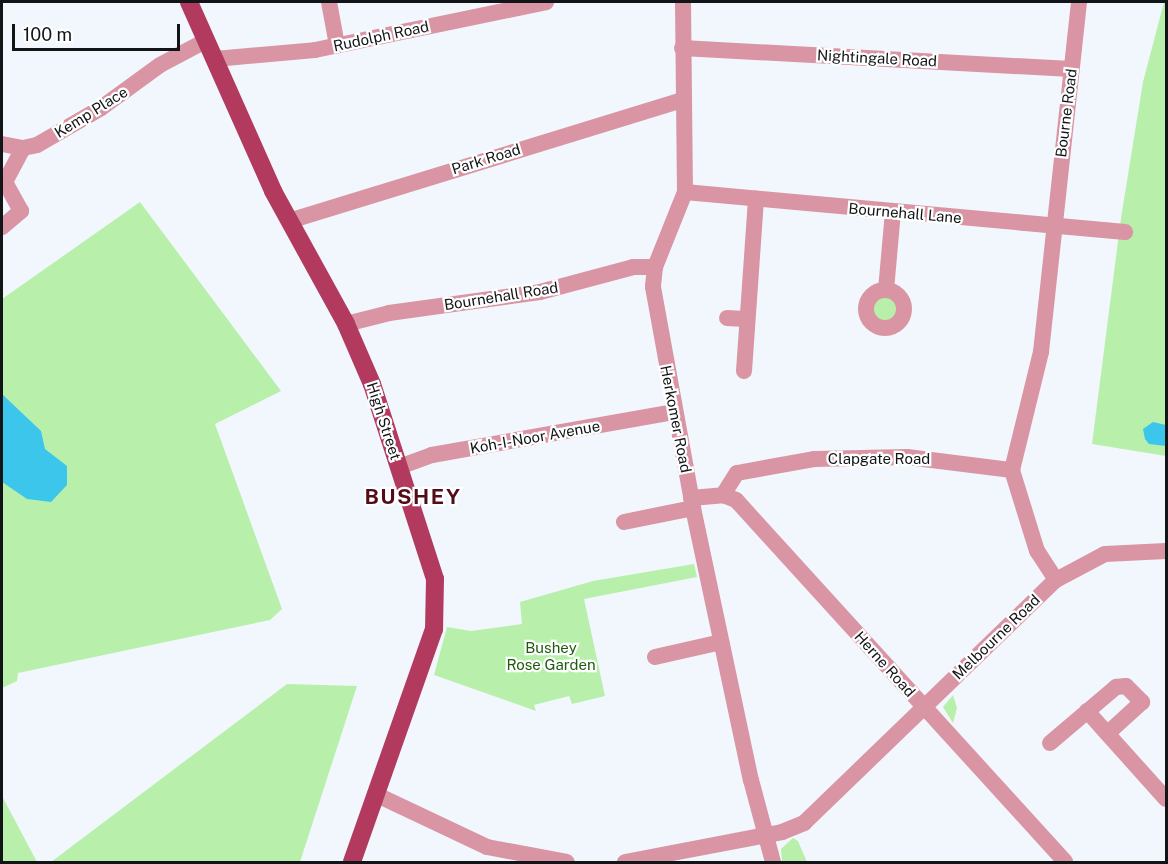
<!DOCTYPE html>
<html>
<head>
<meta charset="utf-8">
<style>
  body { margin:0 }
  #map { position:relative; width:1168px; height:864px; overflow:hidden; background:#f1f7fd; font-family:"Public Sans",sans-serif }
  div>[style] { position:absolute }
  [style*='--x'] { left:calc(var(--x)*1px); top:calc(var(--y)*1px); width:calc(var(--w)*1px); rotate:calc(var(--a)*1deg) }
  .green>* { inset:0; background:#b8f0ab }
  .round { border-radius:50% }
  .water>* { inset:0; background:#3cc6ec }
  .minor>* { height:16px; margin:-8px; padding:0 8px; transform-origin:8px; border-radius:8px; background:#d995a3 }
  .minor>.ring { margin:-8px; padding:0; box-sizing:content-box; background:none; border:16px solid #d995a3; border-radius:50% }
  .major>* { height:18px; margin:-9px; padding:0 9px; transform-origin:9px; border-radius:9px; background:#b33a5f }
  span { translate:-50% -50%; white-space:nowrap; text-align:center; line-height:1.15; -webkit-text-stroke:4.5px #fff; paint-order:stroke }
  .street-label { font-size:15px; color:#121517 }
  .park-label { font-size:15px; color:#1e5b0b }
  .district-label { font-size:21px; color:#510c18; font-weight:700; letter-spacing:1.5px }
  .frame { position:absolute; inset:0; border:3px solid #121517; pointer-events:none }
  .scale { position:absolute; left:12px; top:24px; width:168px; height:27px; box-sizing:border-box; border:3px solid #121517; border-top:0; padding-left:8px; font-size:18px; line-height:21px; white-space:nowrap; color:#121517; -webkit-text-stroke:4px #fff; paint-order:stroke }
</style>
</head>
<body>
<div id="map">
  <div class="green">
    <i style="clip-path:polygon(1164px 2px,1166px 2px,1166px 456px,1092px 444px,1121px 218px,1143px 82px)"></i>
    <i style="clip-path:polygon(140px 202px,281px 391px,215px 424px,282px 609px,270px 620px,18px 673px,17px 681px,2px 688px,2px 299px)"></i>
    <i class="round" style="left:871px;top:295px;width:28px;height:28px"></i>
    <i style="clip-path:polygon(694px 564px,697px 577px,584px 599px,605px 696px,572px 704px,569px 696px,534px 705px,536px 711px,434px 675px,447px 627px,471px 631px,522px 624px,520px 602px,593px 581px)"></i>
    <i style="clip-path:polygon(287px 684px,357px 686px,300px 862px,51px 862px)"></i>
    <i style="clip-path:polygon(953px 695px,957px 708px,953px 723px,943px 707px)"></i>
    <i style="clip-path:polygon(2px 796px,37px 862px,2px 862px)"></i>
    <i style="clip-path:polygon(793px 838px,798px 841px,807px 862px,782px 862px,781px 849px)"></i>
  </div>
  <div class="water">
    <i style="clip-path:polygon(2px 394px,41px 431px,45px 449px,67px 466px,67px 485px,51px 502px,27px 499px,2px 482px)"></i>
    <i style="clip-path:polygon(1153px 422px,1166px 425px,1166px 446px,1149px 444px,1145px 439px,1143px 429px)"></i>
  </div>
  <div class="minor">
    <i style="--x:329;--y:2;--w:44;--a:79.5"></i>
    <i style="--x:683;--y:2;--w:190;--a:89.4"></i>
    <i style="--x:685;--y:192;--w:81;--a:111.8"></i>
    <i style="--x:655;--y:267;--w:20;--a:96"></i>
    <i style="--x:653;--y:287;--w:225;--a:79.7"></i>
    <i style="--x:693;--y:508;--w:278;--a:78"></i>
    <i style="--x:751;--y:780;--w:85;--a:75"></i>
    <i style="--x:682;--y:48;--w:390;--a:3.1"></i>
    <i style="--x:215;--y:59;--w:100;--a:-5.1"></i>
    <i style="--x:315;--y:50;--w:236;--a:-11.7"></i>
    <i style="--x:2;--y:144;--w:21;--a:11"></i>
    <i style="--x:23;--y:148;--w:14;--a:-12"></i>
    <i style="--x:37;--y:145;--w:74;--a:-30"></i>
    <i style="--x:101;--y:108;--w:73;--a:-36.1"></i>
    <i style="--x:160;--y:65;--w:53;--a:-28"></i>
    <i style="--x:685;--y:192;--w:442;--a:5.2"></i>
    <i style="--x:289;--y:221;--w:412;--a:-17.1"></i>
    <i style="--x:2;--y:227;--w:25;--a:-40"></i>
    <i style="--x:21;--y:211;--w:33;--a:-119"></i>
    <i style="--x:5;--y:182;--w:38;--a:-62"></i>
    <i style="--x:886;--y:290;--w:78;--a:-84.9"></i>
    <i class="ring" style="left:866px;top:290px;width:22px;height:22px"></i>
    <i style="--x:727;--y:318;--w:18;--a:3"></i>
    <i style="--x:346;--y:324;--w:44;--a:-14.3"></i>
    <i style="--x:389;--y:313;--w:152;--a:-7.9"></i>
    <i style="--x:540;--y:292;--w:96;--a:-15"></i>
    <i style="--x:633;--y:267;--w:22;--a:0"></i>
    <i style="--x:744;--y:371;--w:173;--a:-86"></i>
    <i style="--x:399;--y:467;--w:35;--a:-20"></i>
    <i style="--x:432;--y:455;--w:245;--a:-10.1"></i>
    <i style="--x:723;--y:495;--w:26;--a:-58"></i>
    <i style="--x:737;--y:473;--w:78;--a:-10.3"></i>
    <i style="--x:814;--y:459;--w:93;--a:-1.2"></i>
    <i style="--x:907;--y:457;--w:106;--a:7.1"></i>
    <i style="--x:691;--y:498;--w:32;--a:-5"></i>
    <i style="--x:723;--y:495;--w:14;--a:21"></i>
    <i style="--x:736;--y:500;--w:489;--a:47.7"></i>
    <i style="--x:624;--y:522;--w:70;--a:-11.5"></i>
    <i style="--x:1056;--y:580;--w:55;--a:-28"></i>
    <i style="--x:1105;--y:554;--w:61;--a:-2.8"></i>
    <i style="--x:655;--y:657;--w:68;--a:-12.8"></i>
    <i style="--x:1087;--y:711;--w:118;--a:48.1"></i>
    <i style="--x:1050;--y:743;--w:87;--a:-40.3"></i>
    <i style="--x:1116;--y:687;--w:10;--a:-6"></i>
    <i style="--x:1126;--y:686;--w:23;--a:45"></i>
    <i style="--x:1142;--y:702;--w:47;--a:137.6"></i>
    <i style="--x:375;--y:794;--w:124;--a:25.3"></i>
    <i style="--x:487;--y:847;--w:81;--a:10.6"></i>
    <i style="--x:625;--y:862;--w:160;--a:-10.8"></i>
    <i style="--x:782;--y:832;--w:24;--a:-22"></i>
    <i style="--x:804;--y:823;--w:350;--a:-44"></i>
    <i style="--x:1056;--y:580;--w:35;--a:-123"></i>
    <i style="--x:1037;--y:551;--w:85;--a:-107.2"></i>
    <i style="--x:1012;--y:470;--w:122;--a:-76.2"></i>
    <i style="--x:1041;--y:352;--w:352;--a:-83.8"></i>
  </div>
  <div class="major">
    <i style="--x:189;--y:2;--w:207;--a:66"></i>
    <i style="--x:273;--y:191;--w:152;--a:61.2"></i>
    <i style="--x:346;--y:324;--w:65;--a:66.6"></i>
    <i style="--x:372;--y:384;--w:205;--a:72.1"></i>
    <i style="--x:435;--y:579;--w:50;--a:91.1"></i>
    <i style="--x:434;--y:629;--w:247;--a:109.4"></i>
  </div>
  <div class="street-label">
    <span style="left:381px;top:36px;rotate:-12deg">Rudolph Road</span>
    <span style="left:877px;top:58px;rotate:3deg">Nightingale Road</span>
    <span style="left:91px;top:112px;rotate:-32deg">Kemp Place</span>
    <span style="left:1066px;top:113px;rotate:-83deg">Bourne Road</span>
    <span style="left:486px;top:159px;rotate:-17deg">Park Road</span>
    <span style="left:905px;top:213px;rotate:5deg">Bournehall Lane</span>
    <span style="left:501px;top:296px;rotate:-9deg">Bournehall Road</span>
    <span style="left:676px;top:419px;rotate:79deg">Herkomer Road</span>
    <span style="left:384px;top:421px;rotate:72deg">High Street</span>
    <span style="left:535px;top:437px;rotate:-10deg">Koh-I-Noor Avenue</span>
    <span style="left:879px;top:459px">Clapgate Road</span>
    <span style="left:996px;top:637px;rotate:-44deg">Melbourne Road</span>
    <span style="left:885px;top:664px;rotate:48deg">Herne Road</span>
  </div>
  <div class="park-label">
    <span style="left:551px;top:656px">Bushey<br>Rose Garden</span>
  </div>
  <div class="district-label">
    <span style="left:413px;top:497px">BUSHEY</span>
  </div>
  <div class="frame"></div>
  <div class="scale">100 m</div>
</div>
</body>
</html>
